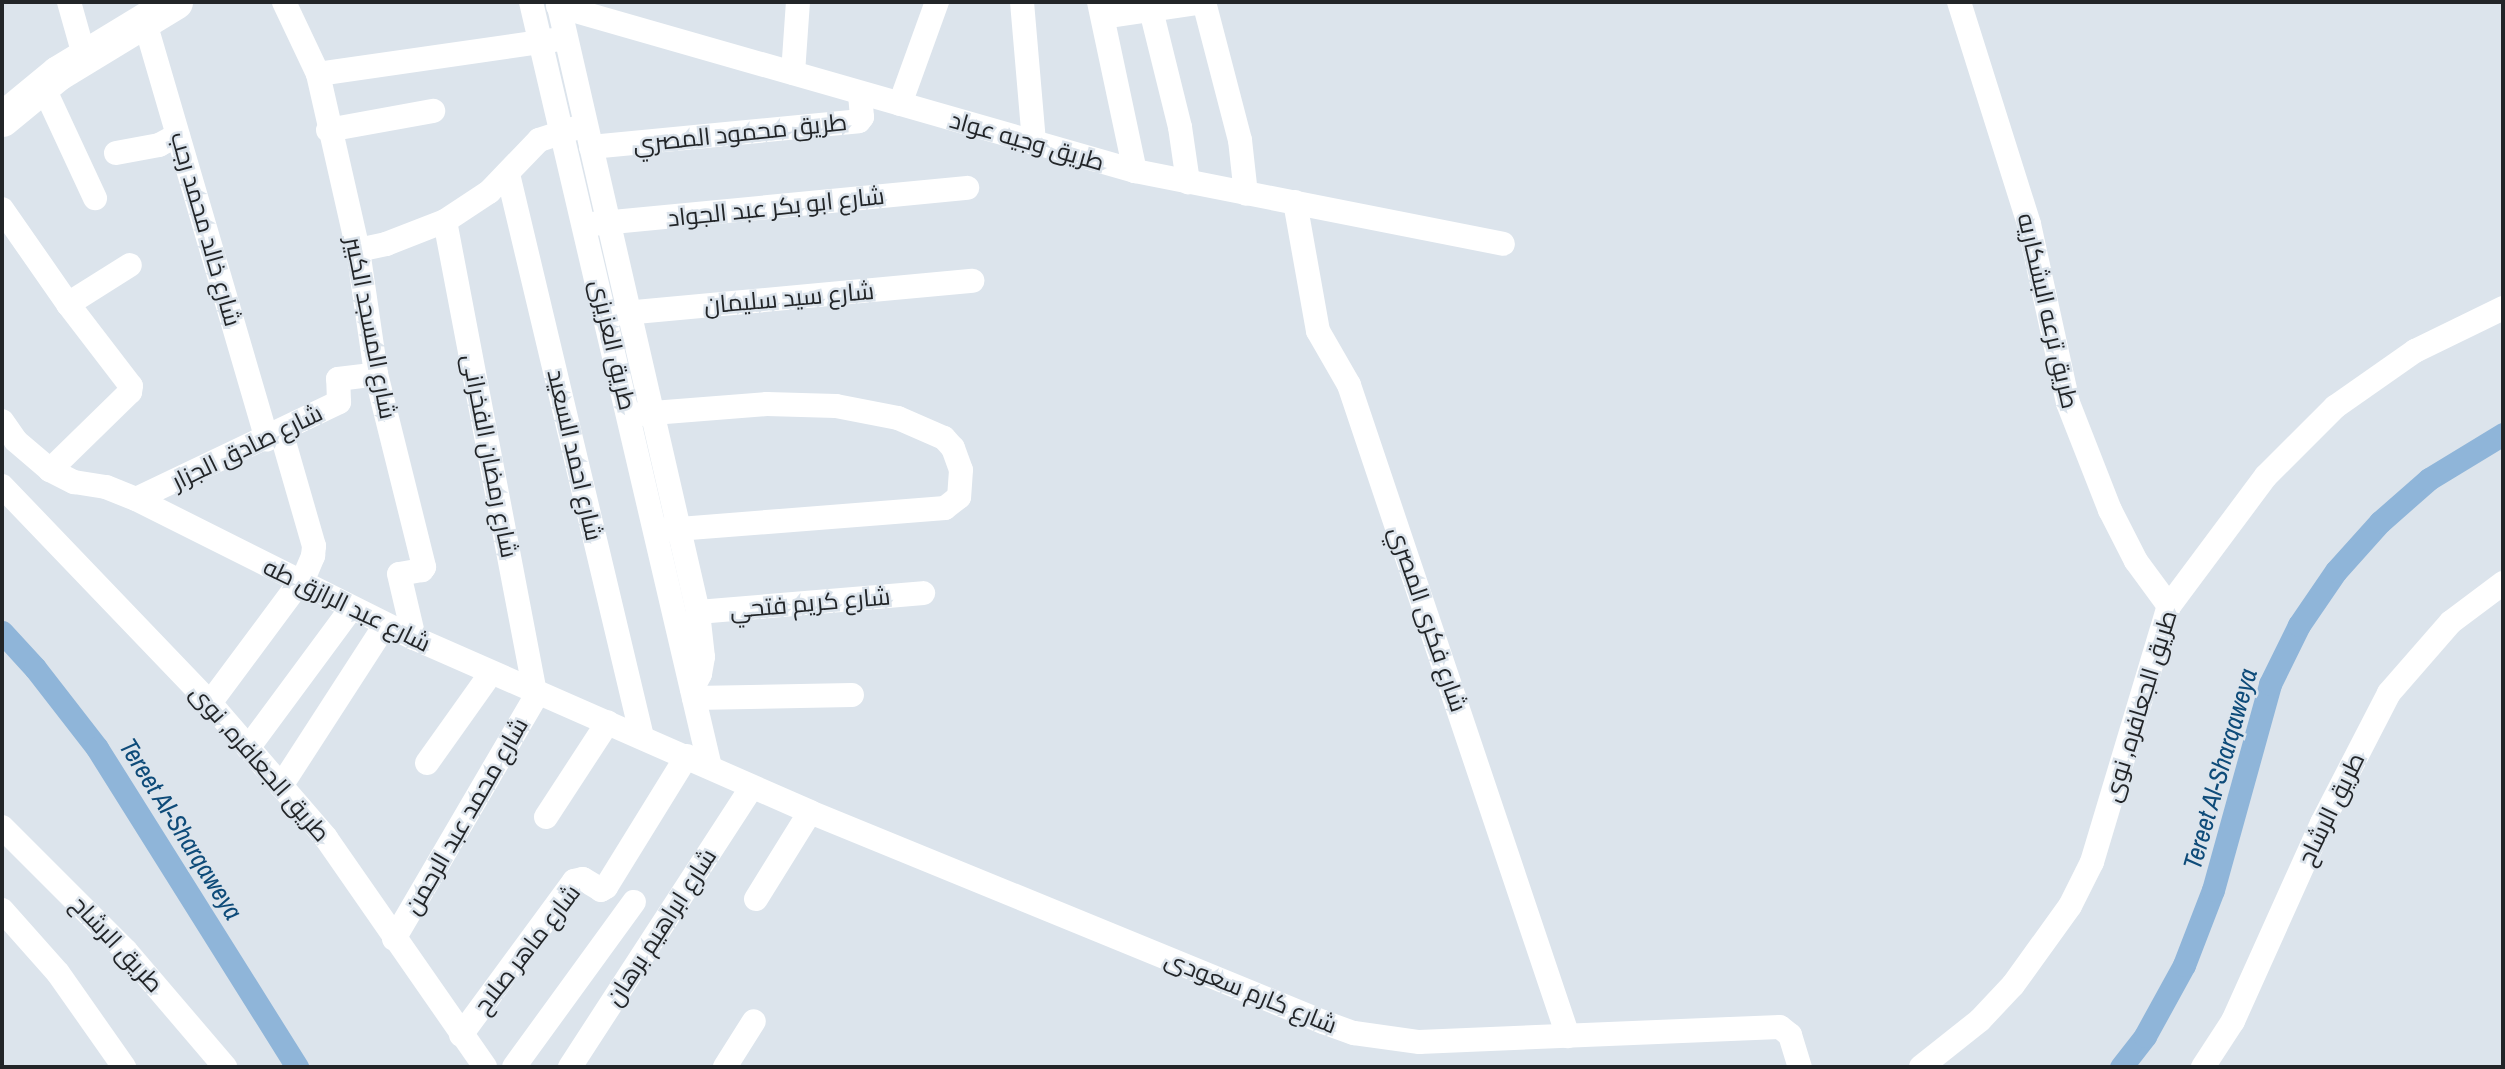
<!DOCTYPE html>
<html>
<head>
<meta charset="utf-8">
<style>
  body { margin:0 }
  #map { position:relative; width:2505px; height:1069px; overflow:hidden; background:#dce4ec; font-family:"Archivo Narrow",Cairo,sans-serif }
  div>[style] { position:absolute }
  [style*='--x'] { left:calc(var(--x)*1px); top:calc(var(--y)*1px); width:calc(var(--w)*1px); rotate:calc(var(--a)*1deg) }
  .canal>* { height:23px; margin:-11.5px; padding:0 11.5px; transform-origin:11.5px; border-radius:11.5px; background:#8fb5d9 }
  .street>* { height:24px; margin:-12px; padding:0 12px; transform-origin:12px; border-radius:12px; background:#fff }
  .secondary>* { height:35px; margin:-17.5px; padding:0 17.5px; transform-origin:17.5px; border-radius:17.5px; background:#fff }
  span { translate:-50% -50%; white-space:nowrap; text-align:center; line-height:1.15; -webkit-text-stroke:5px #dce4ec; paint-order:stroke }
  .street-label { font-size:24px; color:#222528 }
  .water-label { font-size:26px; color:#0e4b79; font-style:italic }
  .frame { position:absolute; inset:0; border:4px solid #222528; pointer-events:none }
</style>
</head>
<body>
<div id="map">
  <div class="canal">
    <i style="--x:2;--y:632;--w:49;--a:47.5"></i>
    <i style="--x:35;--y:668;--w:101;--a:52.2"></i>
    <i style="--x:97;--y:748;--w:377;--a:57.9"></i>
    <i style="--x:2121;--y:1067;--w:39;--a:-52"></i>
    <i style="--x:2145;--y:1036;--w:81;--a:-61.2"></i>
    <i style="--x:2184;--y:965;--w:80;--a:-68.9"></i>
    <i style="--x:2213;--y:890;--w:214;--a:-74.5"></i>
    <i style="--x:2270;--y:684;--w:66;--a:-63.8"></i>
    <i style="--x:2299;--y:625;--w:65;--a:-55.6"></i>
    <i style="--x:2336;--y:571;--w:66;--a:-48.1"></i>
    <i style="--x:2380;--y:522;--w:65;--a:-41.3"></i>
    <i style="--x:2429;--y:479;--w:87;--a:-31.3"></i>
  </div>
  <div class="street">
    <i style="--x:69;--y:2;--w:55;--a:74.2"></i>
    <i style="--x:284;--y:2;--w:80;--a:64.7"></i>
    <i style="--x:318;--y:74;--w:180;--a:77.2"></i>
    <i style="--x:358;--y:250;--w:125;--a:81.7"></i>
    <i style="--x:376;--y:374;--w:199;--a:76"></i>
    <i style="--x:424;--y:567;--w:4;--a:124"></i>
    <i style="--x:422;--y:570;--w:23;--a:170"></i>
    <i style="--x:399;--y:574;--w:66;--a:76.8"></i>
    <i style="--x:531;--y:2;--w:786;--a:76.83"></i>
    <i style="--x:558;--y:2;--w:626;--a:77.07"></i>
    <i style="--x:698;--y:612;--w:45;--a:83.7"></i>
    <i style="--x:703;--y:657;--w:17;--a:100"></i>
    <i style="--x:700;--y:674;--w:17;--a:118"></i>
    <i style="--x:1022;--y:2;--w:142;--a:85.1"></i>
    <i style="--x:1099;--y:2;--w:173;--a:78"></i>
    <i style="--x:1149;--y:2;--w:129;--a:76.1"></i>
    <i style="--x:1180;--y:127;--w:56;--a:81.7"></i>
    <i style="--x:1204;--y:2;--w:143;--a:75.4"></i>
    <i style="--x:1240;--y:140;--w:54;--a:83.7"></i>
    <i style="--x:1959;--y:2;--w:233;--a:72.5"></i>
    <i style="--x:2029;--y:224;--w:183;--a:77.7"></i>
    <i style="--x:2068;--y:403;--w:115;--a:68.6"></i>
    <i style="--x:2110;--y:510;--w:57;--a:63"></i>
    <i style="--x:2136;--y:561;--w:56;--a:53.7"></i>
    <i style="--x:558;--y:6;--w:600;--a:15.96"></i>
    <i style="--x:1135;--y:171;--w:375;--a:11.2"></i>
    <i style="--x:1103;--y:17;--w:101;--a:-8.5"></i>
    <i style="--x:144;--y:19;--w:438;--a:73.7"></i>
    <i style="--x:793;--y:73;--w:71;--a:-86"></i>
    <i style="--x:318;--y:74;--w:239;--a:-8.2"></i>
    <i style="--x:42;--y:84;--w:126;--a:65.1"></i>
    <i style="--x:900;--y:104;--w:109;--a:-70.1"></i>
    <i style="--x:328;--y:130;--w:107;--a:-10.3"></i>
    <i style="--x:591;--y:147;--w:269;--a:-5.5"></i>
    <i style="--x:859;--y:121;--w:5;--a:-53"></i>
    <i style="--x:862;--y:117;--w:24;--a:-95"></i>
    <i style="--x:116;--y:153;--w:44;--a:-10.5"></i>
    <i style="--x:159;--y:145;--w:21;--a:-28"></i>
    <i style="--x:508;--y:174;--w:579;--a:76.61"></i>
    <i style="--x:1295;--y:202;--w:131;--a:79.9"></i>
    <i style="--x:1318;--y:331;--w:62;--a:60.1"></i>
    <i style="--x:1349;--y:385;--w:687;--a:71.41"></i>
    <i style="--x:2;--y:209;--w:116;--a:55.2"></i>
    <i style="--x:68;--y:304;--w:103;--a:52.5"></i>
    <i style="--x:131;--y:386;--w:6;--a:99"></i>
    <i style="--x:130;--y:392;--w:112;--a:135.7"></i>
    <i style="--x:445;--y:221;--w:480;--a:79.2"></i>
    <i style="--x:592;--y:224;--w:377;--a:-5.5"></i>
    <i style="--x:358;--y:250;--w:29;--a:-12"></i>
    <i style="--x:386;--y:244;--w:63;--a:-21.3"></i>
    <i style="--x:445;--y:221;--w:53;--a:-33.4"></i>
    <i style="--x:489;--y:192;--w:72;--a:-46.1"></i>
    <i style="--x:539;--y:140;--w:39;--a:-18"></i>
    <i style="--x:68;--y:304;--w:73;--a:-32.2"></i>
    <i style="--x:614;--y:314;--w:360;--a:-5.3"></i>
    <i style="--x:640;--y:414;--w:127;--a:-4.5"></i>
    <i style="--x:767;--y:404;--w:69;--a:1.7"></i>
    <i style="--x:836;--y:406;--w:63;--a:11"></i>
    <i style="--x:898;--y:418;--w:50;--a:23.5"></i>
    <i style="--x:944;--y:438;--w:13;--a:48"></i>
    <i style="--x:953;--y:448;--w:23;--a:70"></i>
    <i style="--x:961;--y:470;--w:27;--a:94"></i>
    <i style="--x:959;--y:497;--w:18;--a:142"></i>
    <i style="--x:945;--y:508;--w:282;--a:175.5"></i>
    <i style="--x:2;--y:421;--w:24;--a:55"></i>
    <i style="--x:16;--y:441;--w:45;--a:40.5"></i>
    <i style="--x:50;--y:470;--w:27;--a:27"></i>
    <i style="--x:74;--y:482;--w:32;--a:9"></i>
    <i style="--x:106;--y:487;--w:32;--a:22"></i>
    <i style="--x:136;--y:499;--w:311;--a:26.6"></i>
    <i style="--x:414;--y:638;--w:433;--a:23.7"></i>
    <i style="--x:810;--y:812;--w:554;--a:22.26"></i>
    <i style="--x:1323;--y:1022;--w:33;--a:20"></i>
    <i style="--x:1354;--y:1033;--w:66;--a:7.9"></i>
    <i style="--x:1419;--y:1042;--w:361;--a:-2.4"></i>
    <i style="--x:1780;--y:1027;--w:13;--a:39"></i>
    <i style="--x:1790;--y:1035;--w:34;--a:73"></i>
    <i style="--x:2;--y:486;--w:301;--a:46.2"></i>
    <i style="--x:210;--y:703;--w:178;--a:49.3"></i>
    <i style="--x:326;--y:838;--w:279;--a:55.2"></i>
    <i style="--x:136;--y:499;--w:225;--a:-25.5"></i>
    <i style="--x:339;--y:402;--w:23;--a:-92"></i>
    <i style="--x:338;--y:379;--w:38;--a:-7"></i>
    <i style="--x:698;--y:612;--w:226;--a:-4.8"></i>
    <i style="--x:694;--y:698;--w:158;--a:-1.1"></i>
    <i style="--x:210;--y:703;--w:159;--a:-53.4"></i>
    <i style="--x:305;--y:575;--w:21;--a:-67"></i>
    <i style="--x:313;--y:556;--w:10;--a:-84"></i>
    <i style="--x:314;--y:546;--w:119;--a:-106.1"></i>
    <i style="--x:248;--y:748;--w:173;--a:-53.5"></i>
    <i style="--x:427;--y:763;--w:110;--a:-54.6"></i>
    <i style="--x:281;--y:786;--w:192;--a:-57.1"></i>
    <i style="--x:546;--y:817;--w:113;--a:-56.9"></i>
    <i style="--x:2;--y:827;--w:175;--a:45"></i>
    <i style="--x:126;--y:951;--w:153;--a:49.5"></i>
    <i style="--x:756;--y:899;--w:102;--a:-58.2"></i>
    <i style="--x:2;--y:910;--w:84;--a:48.4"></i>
    <i style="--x:58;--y:973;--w:115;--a:54.9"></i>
    <i style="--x:394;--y:939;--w:285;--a:-59.7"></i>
    <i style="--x:461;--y:1035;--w:191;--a:-53.7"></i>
    <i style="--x:574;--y:881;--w:9;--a:-13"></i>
    <i style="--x:583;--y:879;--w:21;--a:31"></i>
    <i style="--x:601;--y:890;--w:6;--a:-31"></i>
    <i style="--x:606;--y:887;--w:154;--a:-58.3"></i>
    <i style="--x:514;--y:1067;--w:204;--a:-54"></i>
    <i style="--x:570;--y:1067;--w:334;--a:-57"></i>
    <i style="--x:725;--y:1067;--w:54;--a:-57.8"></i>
    <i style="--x:1921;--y:1067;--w:75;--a:-38.5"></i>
    <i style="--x:1980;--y:1020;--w:48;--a:-46.7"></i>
    <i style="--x:2013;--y:985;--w:97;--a:-54.2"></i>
    <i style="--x:2070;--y:906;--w:49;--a:-63.4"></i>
    <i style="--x:2092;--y:862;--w:267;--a:-73.3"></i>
    <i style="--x:2169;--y:606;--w:162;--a:-53.3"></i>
    <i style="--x:2266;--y:476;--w:98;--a:-45"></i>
    <i style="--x:2335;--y:407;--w:98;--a:-35"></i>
    <i style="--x:2415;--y:351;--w:98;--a:-26"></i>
    <i style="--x:2203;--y:1067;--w:55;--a:-56.9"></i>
    <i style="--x:2233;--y:1021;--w:217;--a:-65.8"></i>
    <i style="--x:2322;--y:823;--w:146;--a:-62.7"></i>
    <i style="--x:2389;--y:693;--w:94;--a:-48.9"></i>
    <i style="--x:2451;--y:622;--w:65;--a:-36.9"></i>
  </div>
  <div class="secondary">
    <i style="--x:2;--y:119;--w:72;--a:-39.4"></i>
    <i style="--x:58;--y:73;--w:137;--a:-31.3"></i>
  </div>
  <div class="street-label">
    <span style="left:740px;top:133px;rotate:-6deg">طريق محمود المصري</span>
    <span style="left:1027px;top:141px;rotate:16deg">طريق وجيه عواد</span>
    <span style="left:776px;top:207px;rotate:-6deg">شارع ابو بكر عبد الجواد</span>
    <span style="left:206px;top:229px;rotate:74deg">شارع خالد محمد رجب</span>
    <span style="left:789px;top:298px;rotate:-5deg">شارع سيد سليمان</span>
    <span style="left:2048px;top:311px;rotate:77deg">طريق ترعه البشكاريه</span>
    <span style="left:371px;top:328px;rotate:79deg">شارع المسجد الكبير</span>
    <span style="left:613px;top:345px;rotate:77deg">طريق العزيزى</span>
    <span style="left:247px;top:447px;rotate:-26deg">شارع صادق الجزار</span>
    <span style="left:575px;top:455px;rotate:77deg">شارع احمد السعيد</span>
    <span style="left:490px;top:456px;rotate:79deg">شارع رمضان الفخرانى</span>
    <span style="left:810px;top:603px;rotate:-5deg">شارع كريم فتحي</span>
    <span style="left:347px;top:605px;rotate:26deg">شارع عبد الرازق طه</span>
    <span style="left:1428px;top:619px;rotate:71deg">شارع فكرى المصري</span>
    <span style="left:2140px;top:706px;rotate:-73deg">طريق الجعافره, نوى</span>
    <span style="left:260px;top:763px;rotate:49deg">طريق الجعافره, نوى</span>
    <span style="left:2331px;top:809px;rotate:-64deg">طريق الرشاح</span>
    <span style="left:466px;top:816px;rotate:-60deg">شارع محمد عبد الرحمن</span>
    <span style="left:661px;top:927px;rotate:-57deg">شارع ابراهيم برهان</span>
    <span style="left:117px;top:944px;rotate:47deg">طريق الرشاح</span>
    <span style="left:527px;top:949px;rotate:-52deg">شارع ماهر صلاح</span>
    <span style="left:1251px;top:992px;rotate:22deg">شارع كارم سعودى</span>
  </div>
  <div class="water-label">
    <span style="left:2220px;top:769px;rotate:-74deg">Tereet Al-Sharqaweya</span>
    <span style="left:181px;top:829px;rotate:58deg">Tereet Al-Sharqaweya</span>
  </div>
  <div class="frame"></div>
</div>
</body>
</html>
